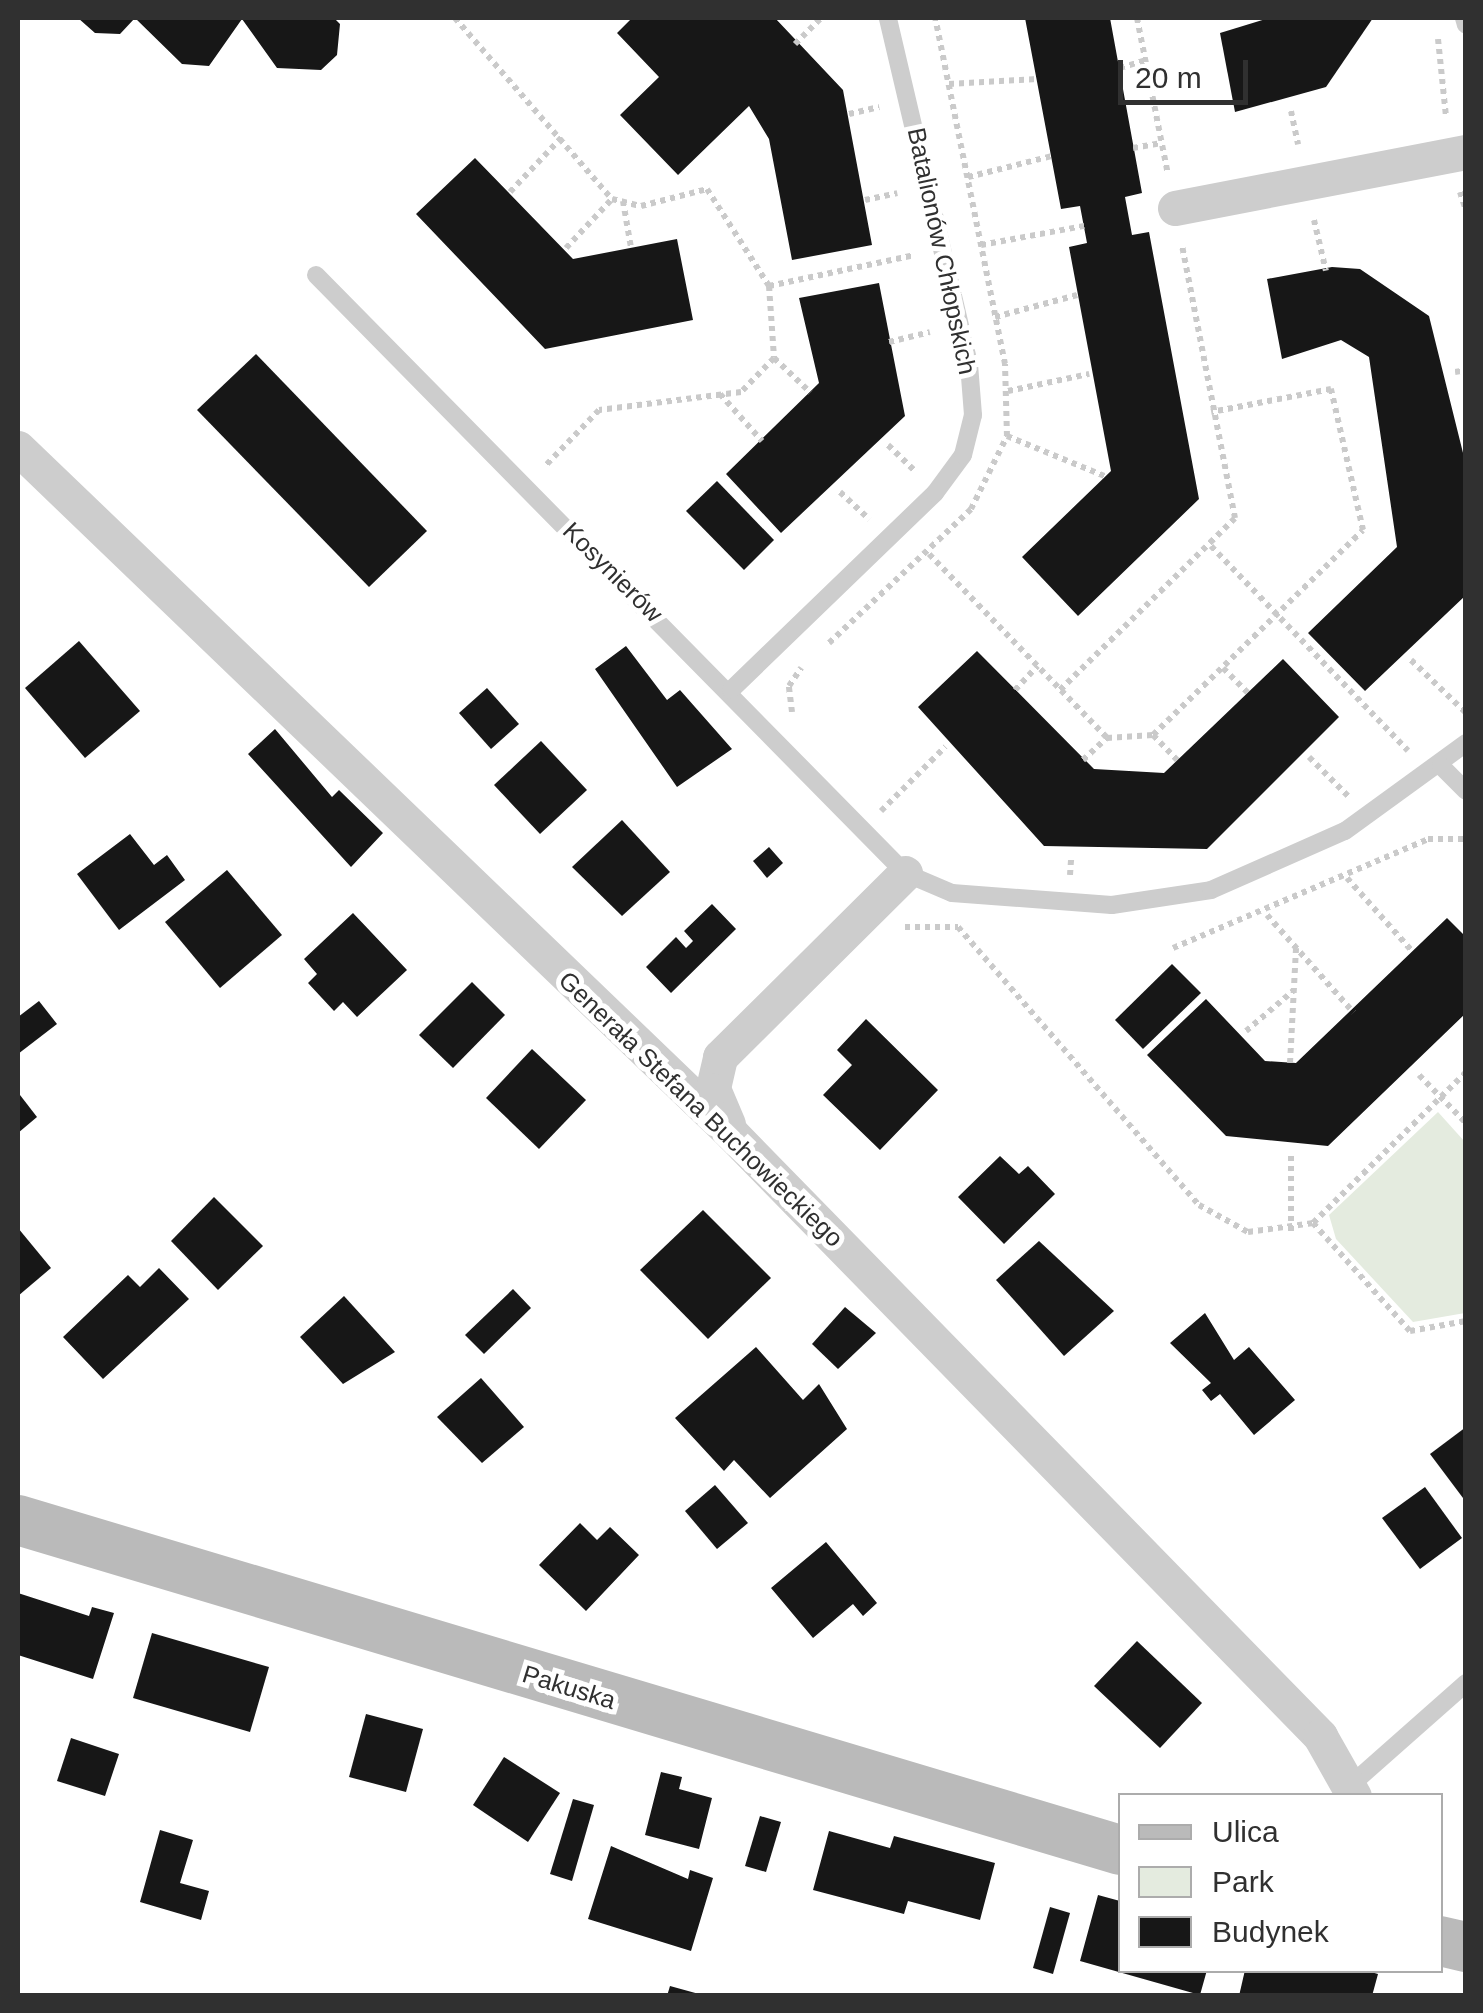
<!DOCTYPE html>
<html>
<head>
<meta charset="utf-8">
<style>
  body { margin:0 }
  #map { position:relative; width:1483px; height:2013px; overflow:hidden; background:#fff; font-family:Arial,sans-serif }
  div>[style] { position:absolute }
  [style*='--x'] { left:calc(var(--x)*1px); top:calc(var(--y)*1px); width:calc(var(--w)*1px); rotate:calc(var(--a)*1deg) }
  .green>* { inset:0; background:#e4ebdf }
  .building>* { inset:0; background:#171717 }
  .path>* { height:6px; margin-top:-3px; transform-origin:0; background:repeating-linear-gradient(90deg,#cacaca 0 5px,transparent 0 10px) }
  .lane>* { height:18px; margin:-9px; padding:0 9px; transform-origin:9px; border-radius:9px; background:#cdcdcd }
  .street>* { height:35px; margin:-17.5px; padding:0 17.5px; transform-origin:17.5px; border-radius:17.5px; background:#cdcdcd }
  .secondary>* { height:50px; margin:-25px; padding:0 25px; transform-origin:25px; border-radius:25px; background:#bababa }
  span { translate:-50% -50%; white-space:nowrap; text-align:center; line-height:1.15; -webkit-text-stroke:10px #fff; paint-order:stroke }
  .street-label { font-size:25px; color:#303030 }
  .frame { position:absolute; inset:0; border:20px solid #303030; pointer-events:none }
  .legend { position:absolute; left:1118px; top:1793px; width:325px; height:180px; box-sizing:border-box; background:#fff; border:2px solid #acacac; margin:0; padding:12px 18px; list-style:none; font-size:30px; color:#303030 }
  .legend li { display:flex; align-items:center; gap:20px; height:50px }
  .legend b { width:50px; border:2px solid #acacac }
  .scale { position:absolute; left:1118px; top:60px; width:130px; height:45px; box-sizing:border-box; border:5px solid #303030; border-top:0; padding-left:12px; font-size:30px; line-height:35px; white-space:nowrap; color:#303030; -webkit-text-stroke:8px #fff; paint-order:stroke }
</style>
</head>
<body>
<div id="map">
  <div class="green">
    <i style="clip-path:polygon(1438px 1112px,1465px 1142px,1465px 1313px,1413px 1322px,1336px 1239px,1329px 1215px)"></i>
  </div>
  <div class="building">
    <i style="clip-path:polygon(78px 18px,334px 18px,340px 24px,337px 55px,321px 70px,277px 68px,242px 19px,209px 66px,182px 64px,135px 18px,120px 34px,95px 33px)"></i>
    <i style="clip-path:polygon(632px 18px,775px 18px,843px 90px,872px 245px,792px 260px,769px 139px,749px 106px,678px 175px,620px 115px,659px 77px,617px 33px)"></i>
    <i style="clip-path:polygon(1025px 18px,1110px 18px,1142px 193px,1125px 197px,1132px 235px,1149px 232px,1199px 499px,1078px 616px,1022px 557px,1111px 471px,1069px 247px,1087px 243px,1080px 206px,1061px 209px)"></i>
    <i style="clip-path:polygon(1269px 18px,1373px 18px,1326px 87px,1235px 112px,1220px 33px)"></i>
    <i style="clip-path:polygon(475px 158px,573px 259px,677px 239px,693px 320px,545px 349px,416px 214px)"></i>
    <i style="clip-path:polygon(1332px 267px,1360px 269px,1429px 316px,1466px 465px,1466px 595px,1365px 691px,1308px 633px,1397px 547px,1369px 357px,1341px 340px,1282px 359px,1267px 279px)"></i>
    <i style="clip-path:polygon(879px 283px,905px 416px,781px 533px,726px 474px,819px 383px,799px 298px)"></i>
    <i style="clip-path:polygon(256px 354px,427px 531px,369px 587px,197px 410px)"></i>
    <i style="clip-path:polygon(717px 481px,774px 540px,744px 570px,686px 511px)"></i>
    <i style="clip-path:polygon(79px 641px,140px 711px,85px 758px,25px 688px)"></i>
    <i style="clip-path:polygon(626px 646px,667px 700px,680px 690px,732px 749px,677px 787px,595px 669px)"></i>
    <i style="clip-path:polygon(977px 651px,1094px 769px,1164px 773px,1283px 659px,1339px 717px,1207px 849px,1044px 846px,918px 707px)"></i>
    <i style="clip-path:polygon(487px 688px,519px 724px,491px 749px,459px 713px)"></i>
    <i style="clip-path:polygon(275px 729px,332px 797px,339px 790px,383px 833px,351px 867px,248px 754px)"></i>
    <i style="clip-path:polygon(541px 741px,587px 790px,540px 834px,494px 785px)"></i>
    <i style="clip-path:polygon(622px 820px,670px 872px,622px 916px,572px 867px)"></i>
    <i style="clip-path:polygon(130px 834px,154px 865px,167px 855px,185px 880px,119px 930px,77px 874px)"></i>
    <i style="clip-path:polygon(769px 847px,783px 863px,767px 878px,753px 861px)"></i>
    <i style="clip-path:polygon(227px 870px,282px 935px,220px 988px,165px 922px)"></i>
    <i style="clip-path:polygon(712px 904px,736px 929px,671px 993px,646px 967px,676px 937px,686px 948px,693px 941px,684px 931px)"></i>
    <i style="clip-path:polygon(353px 913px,407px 970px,357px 1017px,343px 1002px,334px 1011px,308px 983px,317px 974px,304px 959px)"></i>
    <i style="clip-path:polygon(1447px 918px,1466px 937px,1466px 1013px,1328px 1146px,1226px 1136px,1147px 1055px,1206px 999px,1265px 1061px,1296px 1063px)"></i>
    <i style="clip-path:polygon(1172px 964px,1201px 993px,1143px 1049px,1115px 1020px)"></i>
    <i style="clip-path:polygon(472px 982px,505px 1015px,453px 1068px,419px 1035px)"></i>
    <i style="clip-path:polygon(39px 1001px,57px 1024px,18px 1054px,18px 1017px)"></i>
    <i style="clip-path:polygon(866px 1019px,938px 1090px,880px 1150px,823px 1095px,852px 1065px,837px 1050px)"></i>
    <i style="clip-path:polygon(532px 1049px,586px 1100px,539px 1149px,486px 1098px)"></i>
    <i style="clip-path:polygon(20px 1095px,37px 1117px,18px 1133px,18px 1097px)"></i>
    <i style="clip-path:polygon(1000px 1156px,1019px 1174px,1028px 1166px,1055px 1194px,1004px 1244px,958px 1197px)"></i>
    <i style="clip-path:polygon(214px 1197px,263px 1246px,218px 1290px,171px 1241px)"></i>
    <i style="clip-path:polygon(703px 1210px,771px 1278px,708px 1339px,640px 1270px)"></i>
    <i style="clip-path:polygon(18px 1228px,51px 1268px,18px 1296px)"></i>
    <i style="clip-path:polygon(1039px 1241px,1114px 1311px,1064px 1356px,996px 1280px)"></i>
    <i style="clip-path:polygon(159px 1268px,189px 1299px,103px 1379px,63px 1337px,128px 1275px,140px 1287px)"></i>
    <i style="clip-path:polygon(513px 1289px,531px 1308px,484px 1354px,465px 1335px)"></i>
    <i style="clip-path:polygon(344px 1296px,395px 1352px,343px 1384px,300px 1337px)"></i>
    <i style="clip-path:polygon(845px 1307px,876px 1333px,838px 1369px,812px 1344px)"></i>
    <i style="clip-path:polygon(1205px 1313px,1234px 1360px,1249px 1347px,1295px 1400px,1254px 1435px,1220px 1394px,1211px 1401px,1202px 1390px,1211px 1383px,1170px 1343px)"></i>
    <i style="clip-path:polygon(756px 1347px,803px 1400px,819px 1384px,847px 1429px,770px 1498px,734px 1460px,724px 1471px,675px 1418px)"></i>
    <i style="clip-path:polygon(481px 1378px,524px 1427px,482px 1463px,437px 1417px)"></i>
    <i style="clip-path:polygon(1466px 1427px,1466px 1502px,1430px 1454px)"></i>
    <i style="clip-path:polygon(715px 1485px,748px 1523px,717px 1549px,685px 1511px)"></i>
    <i style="clip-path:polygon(1425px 1487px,1462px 1538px,1420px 1569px,1382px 1518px)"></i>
    <i style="clip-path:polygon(580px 1523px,597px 1540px,610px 1527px,639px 1555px,586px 1611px,539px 1565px)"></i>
    <i style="clip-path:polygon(826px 1542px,877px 1603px,863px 1616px,853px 1604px,813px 1638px,771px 1588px)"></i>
    <i style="clip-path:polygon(18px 1593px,89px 1616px,92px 1607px,114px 1613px,93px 1679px,18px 1655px)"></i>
    <i style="clip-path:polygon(152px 1633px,269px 1667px,250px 1732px,133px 1698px)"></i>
    <i style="clip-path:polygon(1137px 1641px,1202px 1703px,1160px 1748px,1094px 1686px)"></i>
    <i style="clip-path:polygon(366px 1714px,423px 1729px,406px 1792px,349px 1777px)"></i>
    <i style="clip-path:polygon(71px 1738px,119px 1754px,105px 1796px,57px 1781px)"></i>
    <i style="clip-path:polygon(504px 1757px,560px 1793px,528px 1842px,473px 1805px)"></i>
    <i style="clip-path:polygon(661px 1772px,682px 1777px,679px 1789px,712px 1798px,699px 1849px,645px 1835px)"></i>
    <i style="clip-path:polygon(573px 1799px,594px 1805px,572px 1881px,550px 1874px)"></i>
    <i style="clip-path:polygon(760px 1816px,781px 1822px,766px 1872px,745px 1866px)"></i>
    <i style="clip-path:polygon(160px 1830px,193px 1840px,180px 1883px,209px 1891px,201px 1920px,140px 1902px)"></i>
    <i style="clip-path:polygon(829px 1831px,890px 1848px,894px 1836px,995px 1863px,980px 1920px,908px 1901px,904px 1914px,813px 1890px)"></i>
    <i style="clip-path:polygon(611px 1846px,688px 1879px,690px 1870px,713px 1878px,691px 1951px,588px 1919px)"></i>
    <i style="clip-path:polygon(1098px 1895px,1120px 1901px,1120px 1970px,1207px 1970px,1200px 1995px,1080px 1961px)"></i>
    <i style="clip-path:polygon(1050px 1907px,1070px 1913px,1053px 1974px,1033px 1968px)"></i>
    <i style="clip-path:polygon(1245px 1970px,1364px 1970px,1378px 1974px,1372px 1996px,1239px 1996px)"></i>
    <i style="clip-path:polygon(670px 1986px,699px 1994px,699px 1996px,667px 1996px)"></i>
  </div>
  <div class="path">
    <i style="--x:455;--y:18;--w:240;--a:49.1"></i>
    <i style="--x:612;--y:199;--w:30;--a:14"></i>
    <i style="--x:641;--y:206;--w:68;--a:-14.4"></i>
    <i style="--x:707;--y:189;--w:115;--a:57.4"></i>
    <i style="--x:769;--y:286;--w:72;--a:86"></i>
    <i style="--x:774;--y:358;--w:47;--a:134.1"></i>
    <i style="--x:741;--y:392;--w:143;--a:172.8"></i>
    <i style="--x:599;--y:410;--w:76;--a:133.9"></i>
    <i style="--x:1137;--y:18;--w:159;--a:78.8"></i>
    <i style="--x:1438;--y:39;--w:77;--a:84.1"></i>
    <i style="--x:795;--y:44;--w:37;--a:-45"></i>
    <i style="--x:1120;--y:68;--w:27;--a:-17"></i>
    <i style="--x:949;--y:84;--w:88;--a:-3.3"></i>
    <i style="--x:1291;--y:111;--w:34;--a:78"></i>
    <i style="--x:849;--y:114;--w:31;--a:-13"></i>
    <i style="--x:1133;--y:148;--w:29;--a:-10"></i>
    <i style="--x:968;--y:177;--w:87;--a:-14"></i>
    <i style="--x:510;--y:192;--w:76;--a:-46.6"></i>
    <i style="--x:1460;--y:192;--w:20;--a:72"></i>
    <i style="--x:865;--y:200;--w:33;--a:-12"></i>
    <i style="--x:623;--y:201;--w:48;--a:80.3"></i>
    <i style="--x:1314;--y:220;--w:52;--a:76.8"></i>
    <i style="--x:981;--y:245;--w:105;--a:-10.5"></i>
    <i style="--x:566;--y:248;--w:67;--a:-46.8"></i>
    <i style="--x:769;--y:286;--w:149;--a:-12"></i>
    <i style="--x:995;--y:317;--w:85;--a:-15"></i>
    <i style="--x:889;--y:342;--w:42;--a:-13.7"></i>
    <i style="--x:774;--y:358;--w:50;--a:43.4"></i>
    <i style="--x:1455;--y:372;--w:11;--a:-10"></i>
    <i style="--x:1008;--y:391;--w:83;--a:-11.9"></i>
    <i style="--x:720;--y:394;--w:63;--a:48.2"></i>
    <i style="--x:1007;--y:436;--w:108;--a:22.3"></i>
    <i style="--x:888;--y:445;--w:36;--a:44"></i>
    <i style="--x:840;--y:492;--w:40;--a:43"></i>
    <i style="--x:1211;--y:546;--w:284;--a:46.1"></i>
    <i style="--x:929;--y:554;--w:256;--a:45.9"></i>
    <i style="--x:1107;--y:738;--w:46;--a:-3.7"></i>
    <i style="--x:1153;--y:735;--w:293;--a:-44.3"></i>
    <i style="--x:1363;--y:530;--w:145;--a:-102.8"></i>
    <i style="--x:1331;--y:389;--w:122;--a:169.1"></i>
    <i style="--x:829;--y:643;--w:195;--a:-43.3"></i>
    <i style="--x:971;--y:509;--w:81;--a:-63.7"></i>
    <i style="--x:1007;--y:436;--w:72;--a:-91.6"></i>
    <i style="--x:1005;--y:364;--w:353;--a:-101.4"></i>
    <i style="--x:1411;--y:660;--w:76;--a:43.9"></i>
    <i style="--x:1223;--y:668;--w:37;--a:45"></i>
    <i style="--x:1015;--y:690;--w:33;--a:-47"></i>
    <i style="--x:1060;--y:690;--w:245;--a:-44.5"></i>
    <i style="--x:1235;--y:518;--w:278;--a:-101"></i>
    <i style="--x:792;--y:712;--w:26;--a:-97"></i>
    <i style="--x:789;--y:686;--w:22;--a:-56"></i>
    <i style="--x:1153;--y:735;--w:39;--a:46"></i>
    <i style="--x:1309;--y:757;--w:55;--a:45"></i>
    <i style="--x:1083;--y:760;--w:33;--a:-43"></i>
    <i style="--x:881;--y:811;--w:91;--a:-45"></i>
    <i style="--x:1070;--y:875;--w:16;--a:-86"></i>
    <i style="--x:1347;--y:878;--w:98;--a:48.3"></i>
    <i style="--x:1267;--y:915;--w:130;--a:48.4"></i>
    <i style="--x:905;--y:927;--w:53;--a:0"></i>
    <i style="--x:958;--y:927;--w:368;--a:49.1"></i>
    <i style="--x:1199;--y:1205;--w:56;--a:28.9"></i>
    <i style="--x:1248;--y:1232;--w:66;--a:-7.9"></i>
    <i style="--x:1313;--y:1223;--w:215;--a:-44.6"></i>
    <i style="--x:1173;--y:948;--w:277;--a:-23.1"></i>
    <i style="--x:1428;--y:839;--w:38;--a:0"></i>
    <i style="--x:1246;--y:1031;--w:62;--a:-40.4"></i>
    <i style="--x:1290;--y:1063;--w:115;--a:-87"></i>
    <i style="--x:1419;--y:1075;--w:67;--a:45.6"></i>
    <i style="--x:1291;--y:1156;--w:75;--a:90"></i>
    <i style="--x:1313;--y:1223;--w:145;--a:48.1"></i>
    <i style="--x:1410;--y:1331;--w:57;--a:-10.1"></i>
  </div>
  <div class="lane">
    <i style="--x:1464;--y:18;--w:7;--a:74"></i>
    <i style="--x:316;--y:275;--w:839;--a:45.43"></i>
    <i style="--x:905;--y:873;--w:51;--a:23.1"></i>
    <i style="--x:952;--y:893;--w:160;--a:4.3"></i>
    <i style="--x:1112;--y:905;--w:100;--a:-8.6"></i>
    <i style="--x:1211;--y:890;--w:146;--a:-23.8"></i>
    <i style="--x:1345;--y:831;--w:150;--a:-36"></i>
    <i style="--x:731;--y:690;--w:284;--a:-44"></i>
    <i style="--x:935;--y:493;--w:47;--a:-53.6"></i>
    <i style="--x:963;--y:455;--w:41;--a:-76"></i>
    <i style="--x:973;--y:415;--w:51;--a:-94.5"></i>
    <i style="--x:969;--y:364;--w:355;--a:-103.2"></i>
    <i style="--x:1441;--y:766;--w:35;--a:45"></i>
    <i style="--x:1353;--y:1783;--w:151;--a:-41.5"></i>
  </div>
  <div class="street">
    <i style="--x:1175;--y:208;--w:296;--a:-10.9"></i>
    <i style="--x:18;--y:448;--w:990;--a:43.85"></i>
    <i style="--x:732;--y:1134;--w:842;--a:45.67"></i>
    <i style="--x:1320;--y:1736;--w:69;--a:60.5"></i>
    <i style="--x:728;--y:1124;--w:39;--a:-113"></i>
    <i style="--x:713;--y:1088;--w:32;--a:-77"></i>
    <i style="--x:720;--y:1057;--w:261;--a:-44.8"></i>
  </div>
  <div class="secondary">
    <i style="--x:18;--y:1520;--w:1150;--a:16.67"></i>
    <i style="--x:1440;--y:1941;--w:27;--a:13"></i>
  </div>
  <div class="street-label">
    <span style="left:942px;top:251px;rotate:78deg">Batalionów Chłopskich</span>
    <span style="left:613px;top:572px;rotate:45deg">Kosynierów</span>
    <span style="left:701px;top:1109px;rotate:44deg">Generała Stefana Buchowieckiego</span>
    <span style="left:569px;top:1687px;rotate:17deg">Pakuska</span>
  </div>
  <div class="frame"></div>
  <ul class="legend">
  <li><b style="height:12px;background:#bababa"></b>Ulica</li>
  <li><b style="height:28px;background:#e4ebdf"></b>Park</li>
  <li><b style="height:28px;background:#171717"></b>Budynek</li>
  </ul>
  <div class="scale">20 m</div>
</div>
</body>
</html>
